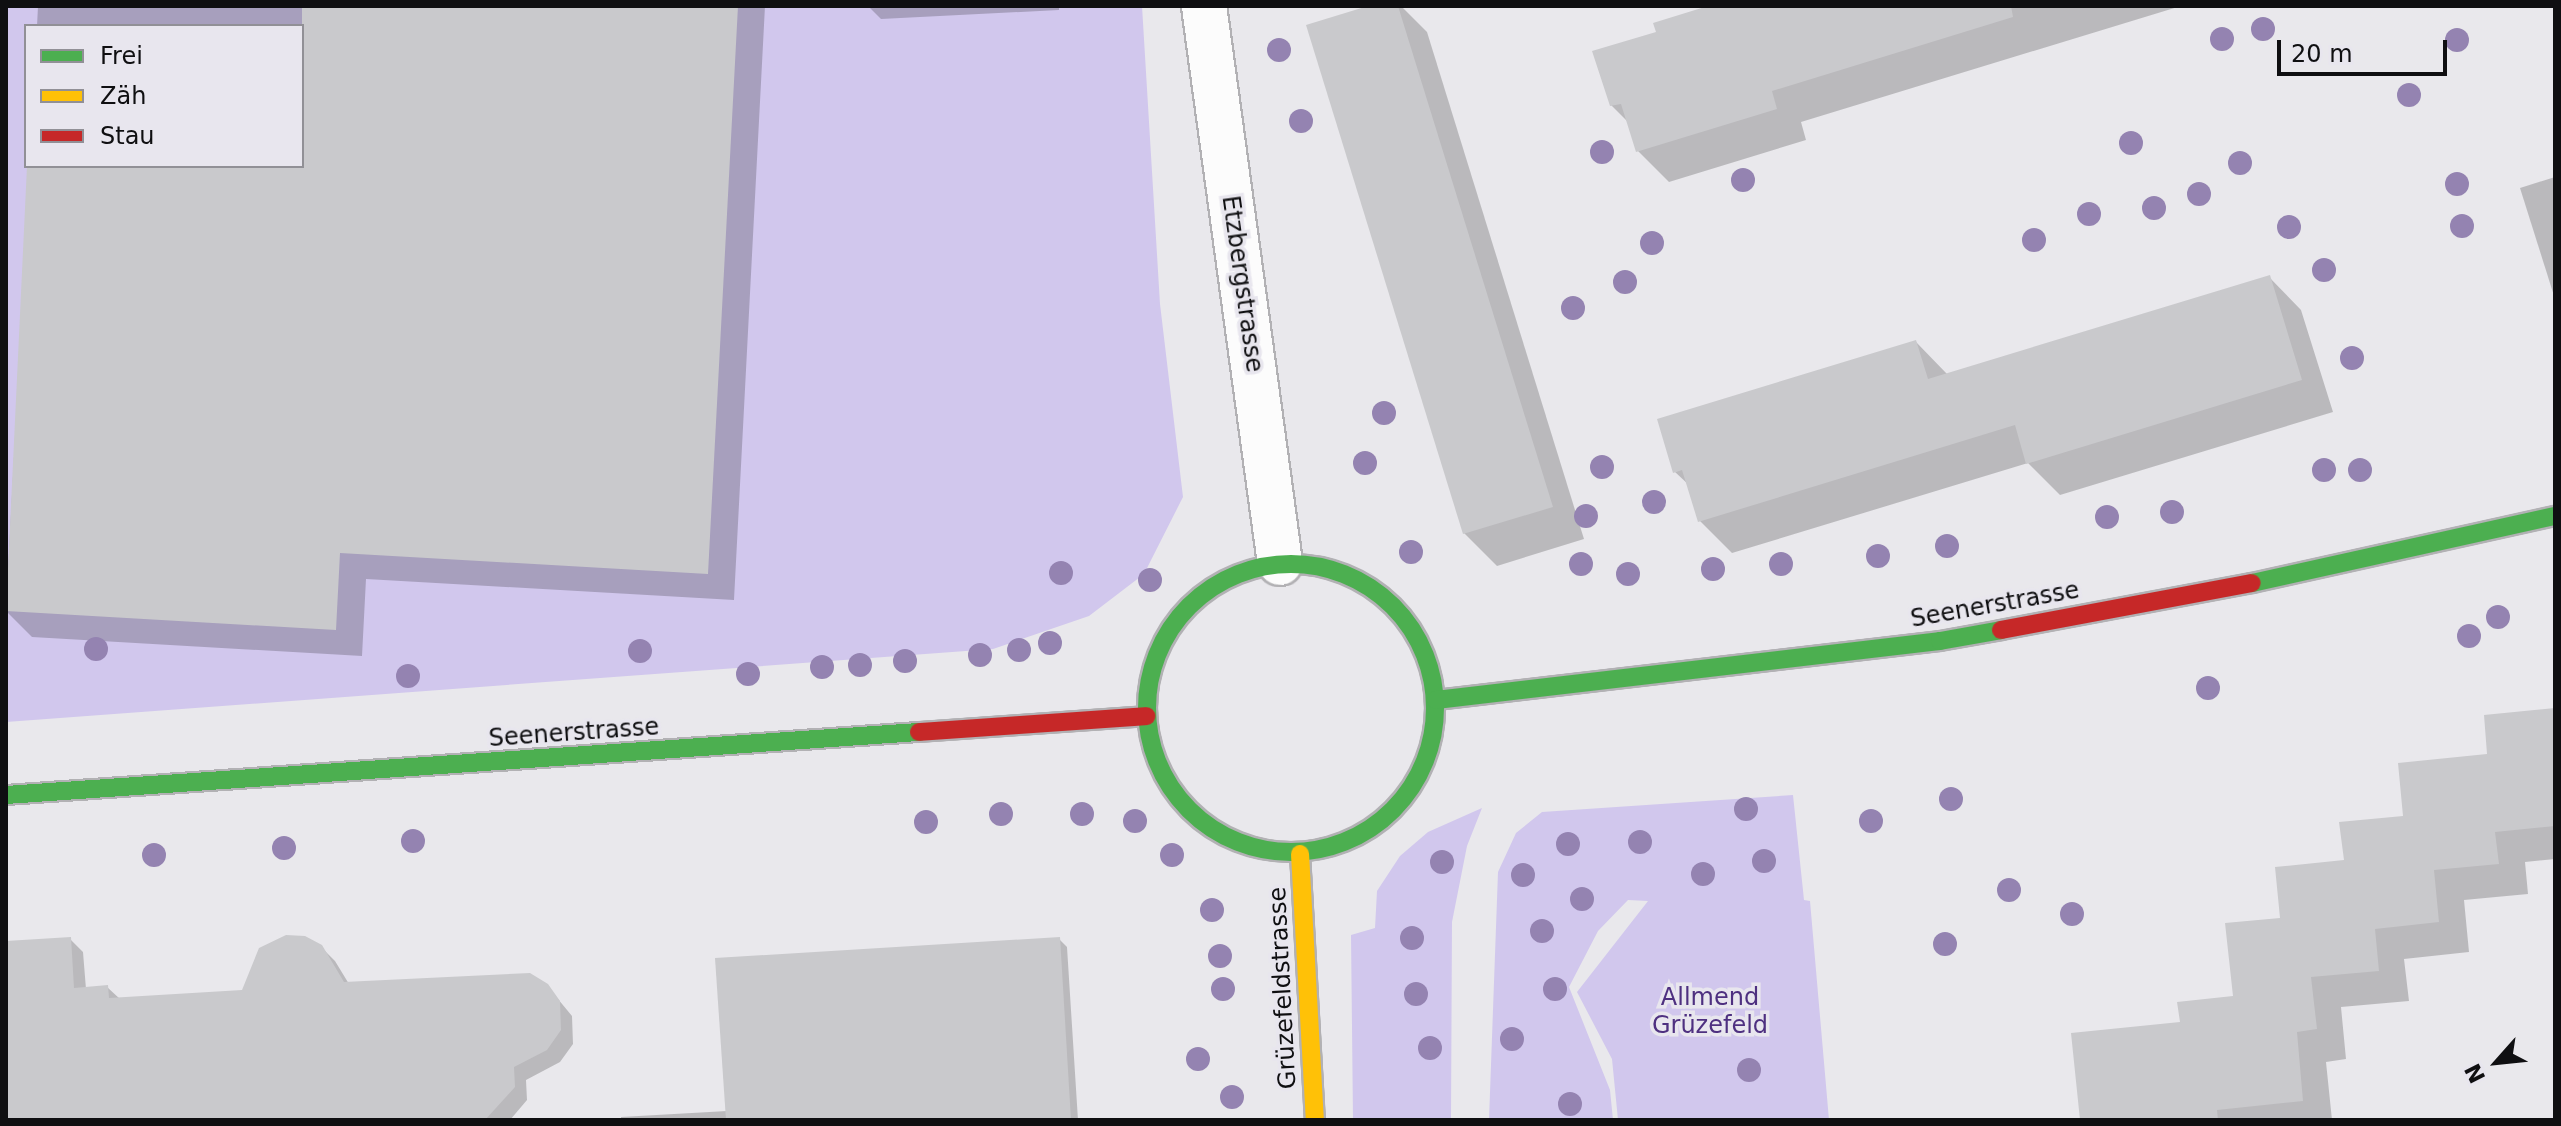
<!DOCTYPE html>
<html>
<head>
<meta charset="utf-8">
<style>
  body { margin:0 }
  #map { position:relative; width:2561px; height:1126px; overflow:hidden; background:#e9e8ec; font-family:"DejaVu Sans",sans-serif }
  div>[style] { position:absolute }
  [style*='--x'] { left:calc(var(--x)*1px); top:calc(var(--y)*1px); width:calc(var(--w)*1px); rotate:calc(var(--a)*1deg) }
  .green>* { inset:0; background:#d1c7ed }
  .shadow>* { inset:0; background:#0003 }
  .building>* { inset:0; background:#c9c9cc }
  .roads { filter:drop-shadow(2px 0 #b2b1b4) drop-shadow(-2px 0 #b2b1b4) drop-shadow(0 2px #b2b1b4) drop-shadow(0 -2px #b2b1b4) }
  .street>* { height:44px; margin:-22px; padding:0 22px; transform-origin:22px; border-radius:22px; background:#fcfcfc }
  .fast>* { height:18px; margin:-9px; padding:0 9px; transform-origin:9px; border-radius:9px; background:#4caf50 }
  .fast>.ring { margin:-9px; padding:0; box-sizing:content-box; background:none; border:18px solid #4caf50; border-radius:50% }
  .slow>* { height:18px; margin:-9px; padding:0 9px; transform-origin:9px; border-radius:9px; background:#ffc107 }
  .jam>* { height:18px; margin:-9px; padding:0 9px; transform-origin:9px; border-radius:9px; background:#c62828 }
  .trees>* { width:24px; height:24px; margin:-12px; border-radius:50%; background:#9483b1 }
  span { translate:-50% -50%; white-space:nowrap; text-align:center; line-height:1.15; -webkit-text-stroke:7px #e8e6ee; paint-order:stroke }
  .street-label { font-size:24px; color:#0f0f11 }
  .park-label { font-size:24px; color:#4e3080 }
  .frame { position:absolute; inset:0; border:8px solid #0f0f11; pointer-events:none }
  .legend { position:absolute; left:24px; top:24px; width:280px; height:144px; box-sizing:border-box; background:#e8e6ee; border:2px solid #919096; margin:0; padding:10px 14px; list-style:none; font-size:24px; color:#0f0f11 }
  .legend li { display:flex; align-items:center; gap:16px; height:40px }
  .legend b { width:40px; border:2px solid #919096 }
  .north { position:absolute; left:2457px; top:1022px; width:80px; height:80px; -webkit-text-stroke:6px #e8e6ee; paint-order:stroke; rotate:243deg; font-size:22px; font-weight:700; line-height:32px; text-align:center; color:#0f0f11 }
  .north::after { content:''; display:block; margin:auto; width:28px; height:36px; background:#0f0f11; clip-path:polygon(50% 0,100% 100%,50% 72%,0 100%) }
  .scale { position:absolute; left:2277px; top:40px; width:170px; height:36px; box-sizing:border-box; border:4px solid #0f0f11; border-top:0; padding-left:10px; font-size:24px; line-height:28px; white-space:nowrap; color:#0f0f11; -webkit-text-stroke:6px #e8e6ee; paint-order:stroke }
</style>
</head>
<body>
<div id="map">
  <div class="green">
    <i style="clip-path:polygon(evenodd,6px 6px,1142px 6px,1160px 304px,1183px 497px,1144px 574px,1089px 616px,993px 649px,6px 722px,6px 6px,26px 26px,302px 26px,302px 166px,26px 166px,26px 26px)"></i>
    <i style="clip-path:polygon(1793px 795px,1804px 900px,1810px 901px,1829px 1120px,1618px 1120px,1612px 1059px,1577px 992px,1648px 901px,1628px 900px,1598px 931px,1569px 987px,1610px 1090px,1613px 1120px,1489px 1120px,1498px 872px,1516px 833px,1542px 812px)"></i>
    <i style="clip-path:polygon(1482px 808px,1467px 846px,1452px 922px,1451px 1120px,1353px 1120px,1351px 935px,1375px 928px,1377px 891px,1400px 856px,1428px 832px)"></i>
  </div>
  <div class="shadow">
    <i style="clip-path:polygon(38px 6px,765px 6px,734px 600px,366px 579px,362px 656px,32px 637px,6px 611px,29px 166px,302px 166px,302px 26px,37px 26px)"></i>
    <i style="clip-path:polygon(868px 6px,1059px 6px,1059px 10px,881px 19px)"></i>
    <i style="clip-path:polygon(1375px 6px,1401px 6px,1427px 32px,1584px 539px,1497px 566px,1464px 533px)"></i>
    <i style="clip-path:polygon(1714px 6px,2181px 6px,1801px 122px,1806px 140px,1669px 182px,1638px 151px,1629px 123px,1611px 105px,1658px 33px)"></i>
    <i style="clip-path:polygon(2555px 177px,2555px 299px,2520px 188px)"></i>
    <i style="clip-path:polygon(2269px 277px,2301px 310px,2333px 412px,2060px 495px,2028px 463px,1732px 553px,1700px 521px,1690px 486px,1675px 472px,1916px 342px,1948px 375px)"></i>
    <i style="clip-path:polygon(2555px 710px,2555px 859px,2525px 862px,2528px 894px,2464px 900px,2469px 952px,2404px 959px,2409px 1001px,2341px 1007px,2346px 1059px,2326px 1062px,2332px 1120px,2082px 1120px,2182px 1024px,2235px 998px,2282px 920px,2346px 862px)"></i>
    <i style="clip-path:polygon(70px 939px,83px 952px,86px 989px,107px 987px,120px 999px,243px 992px,321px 947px,335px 961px,349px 984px,553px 993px,572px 1016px,573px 1044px,560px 1062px,526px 1080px,527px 1100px,510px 1120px,6px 1120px,6px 943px)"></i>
    <i style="clip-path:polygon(1059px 939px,1067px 947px,1078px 1120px,621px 1120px,621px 1117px,727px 1111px)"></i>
  </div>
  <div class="building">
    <i style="clip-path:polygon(302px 6px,738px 6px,708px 574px,340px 553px,336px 630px,6px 611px,27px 166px,302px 166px)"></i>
    <i style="clip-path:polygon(1368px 6px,1398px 6px,1553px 507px,1463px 534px,1306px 25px)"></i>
    <i style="clip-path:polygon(1708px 6px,2011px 6px,2013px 17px,1772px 91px,1777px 109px,1636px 152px,1621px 104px,1610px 106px,1592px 51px,1656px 32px,1653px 23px)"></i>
    <i style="clip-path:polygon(2270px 275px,2302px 380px,2026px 464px,2015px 425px,1698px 522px,1682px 470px,1673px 473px,1657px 419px,1916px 340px,1928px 379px)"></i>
    <i style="clip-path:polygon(2555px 708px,2555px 826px,2495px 832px,2499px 864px,2434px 870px,2439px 922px,2375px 929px,2379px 971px,2311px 977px,2317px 1029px,2297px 1032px,2303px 1101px,2217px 1110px,2218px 1120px,2080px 1120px,2071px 1033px,2180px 1022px,2177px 1002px,2233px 996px,2225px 923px,2280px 918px,2275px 867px,2344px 860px,2339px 822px,2403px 816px,2398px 763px,2487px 754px,2484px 715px)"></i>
    <i style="clip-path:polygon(286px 935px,305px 936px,322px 945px,344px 982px,530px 973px,548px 984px,560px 1001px,561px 1030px,547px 1050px,514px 1067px,515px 1087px,485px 1120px,6px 1120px,6px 941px,71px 937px,74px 988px,108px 985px,109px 998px,242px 990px,259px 948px)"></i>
    <i style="clip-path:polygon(1060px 937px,1071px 1120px,726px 1120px,715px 958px)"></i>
  </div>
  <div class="roads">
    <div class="street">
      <i style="--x:1204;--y:6;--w:562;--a:82.23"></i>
    </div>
    <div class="fast">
      <i class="ring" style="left:1147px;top:564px;width:270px;height:270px"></i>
      <i style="--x:2252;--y:583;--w:310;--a:-12.5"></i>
      <i style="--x:1436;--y:700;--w:507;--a:-6.68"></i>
      <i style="--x:1940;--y:641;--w:62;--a:-10.2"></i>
      <i style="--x:6;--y:795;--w:915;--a:-3.95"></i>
    </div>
    <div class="slow">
      <i style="--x:1300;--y:854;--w:266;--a:86.8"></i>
    </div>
    <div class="jam">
      <i style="--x:2001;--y:630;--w:255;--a:-10.6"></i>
      <i style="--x:919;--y:732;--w:228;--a:-4"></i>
    </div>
  </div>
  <div class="trees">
    <i style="left:2263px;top:29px"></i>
    <i style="left:2222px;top:39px"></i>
    <i style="left:2457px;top:40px"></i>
    <i style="left:1279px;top:50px"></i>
    <i style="left:2409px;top:95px"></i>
    <i style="left:1301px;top:121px"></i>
    <i style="left:2131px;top:143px"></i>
    <i style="left:1602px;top:152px"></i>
    <i style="left:2240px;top:163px"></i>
    <i style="left:1743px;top:180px"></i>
    <i style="left:2457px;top:184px"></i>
    <i style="left:2199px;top:194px"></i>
    <i style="left:2154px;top:208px"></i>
    <i style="left:2089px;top:214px"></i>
    <i style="left:2462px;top:226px"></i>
    <i style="left:2289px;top:227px"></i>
    <i style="left:2034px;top:240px"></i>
    <i style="left:1652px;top:243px"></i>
    <i style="left:2324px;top:270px"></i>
    <i style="left:1625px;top:282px"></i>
    <i style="left:1573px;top:308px"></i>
    <i style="left:2352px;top:358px"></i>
    <i style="left:1384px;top:413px"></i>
    <i style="left:1365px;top:463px"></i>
    <i style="left:1602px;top:467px"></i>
    <i style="left:2324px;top:470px"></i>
    <i style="left:2360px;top:470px"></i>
    <i style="left:1654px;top:502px"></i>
    <i style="left:2172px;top:512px"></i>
    <i style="left:1586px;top:516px"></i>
    <i style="left:2107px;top:517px"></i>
    <i style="left:1947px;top:546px"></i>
    <i style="left:1411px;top:552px"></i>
    <i style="left:1878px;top:556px"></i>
    <i style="left:1581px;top:564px"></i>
    <i style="left:1781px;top:564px"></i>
    <i style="left:1713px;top:569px"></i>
    <i style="left:1061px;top:573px"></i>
    <i style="left:1628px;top:574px"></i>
    <i style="left:1150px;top:580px"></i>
    <i style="left:2498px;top:617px"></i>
    <i style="left:2469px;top:636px"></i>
    <i style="left:1050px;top:643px"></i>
    <i style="left:96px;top:649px"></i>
    <i style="left:1019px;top:650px"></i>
    <i style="left:640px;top:651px"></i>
    <i style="left:980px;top:655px"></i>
    <i style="left:905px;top:661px"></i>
    <i style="left:860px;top:665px"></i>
    <i style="left:822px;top:667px"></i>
    <i style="left:748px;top:674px"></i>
    <i style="left:408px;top:676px"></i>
    <i style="left:2208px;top:688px"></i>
    <i style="left:1951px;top:799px"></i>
    <i style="left:1746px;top:809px"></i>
    <i style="left:1001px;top:814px"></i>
    <i style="left:1082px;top:814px"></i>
    <i style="left:1135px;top:821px"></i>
    <i style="left:1871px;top:821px"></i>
    <i style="left:926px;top:822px"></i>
    <i style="left:413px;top:841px"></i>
    <i style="left:1640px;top:842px"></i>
    <i style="left:1568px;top:844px"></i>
    <i style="left:284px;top:848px"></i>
    <i style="left:154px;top:855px"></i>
    <i style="left:1172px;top:855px"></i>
    <i style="left:1764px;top:861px"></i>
    <i style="left:1442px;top:862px"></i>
    <i style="left:1703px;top:874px"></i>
    <i style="left:1523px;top:875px"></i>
    <i style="left:2009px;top:890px"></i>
    <i style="left:1582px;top:899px"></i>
    <i style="left:1212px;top:910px"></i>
    <i style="left:2072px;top:914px"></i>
    <i style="left:1542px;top:931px"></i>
    <i style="left:1412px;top:938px"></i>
    <i style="left:1945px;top:944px"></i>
    <i style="left:1220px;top:956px"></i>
    <i style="left:1223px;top:989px"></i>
    <i style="left:1555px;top:989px"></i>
    <i style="left:1416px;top:994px"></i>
    <i style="left:1512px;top:1039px"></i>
    <i style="left:1430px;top:1048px"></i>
    <i style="left:1198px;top:1059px"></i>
    <i style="left:1749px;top:1070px"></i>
    <i style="left:1232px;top:1097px"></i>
    <i style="left:1570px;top:1104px"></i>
  </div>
  <div class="street-label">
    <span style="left:1242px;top:284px;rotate:82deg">Etzbergstrasse</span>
    <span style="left:1995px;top:605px;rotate:-10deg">Seenerstrasse</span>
    <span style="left:574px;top:733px;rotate:-4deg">Seenerstrasse</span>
    <span style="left:1283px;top:988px;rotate:-93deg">Grüzefeldstrasse</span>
  </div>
  <div class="park-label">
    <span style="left:1710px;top:1012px">Allmend<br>Grüzefeld</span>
  </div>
  <div class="frame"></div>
  <ul class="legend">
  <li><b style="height:10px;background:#4caf50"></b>Frei</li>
  <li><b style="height:10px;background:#ffc107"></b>Zäh</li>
  <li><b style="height:10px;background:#c62828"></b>Stau</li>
  </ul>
  <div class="north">N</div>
  <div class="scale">20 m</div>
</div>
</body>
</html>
